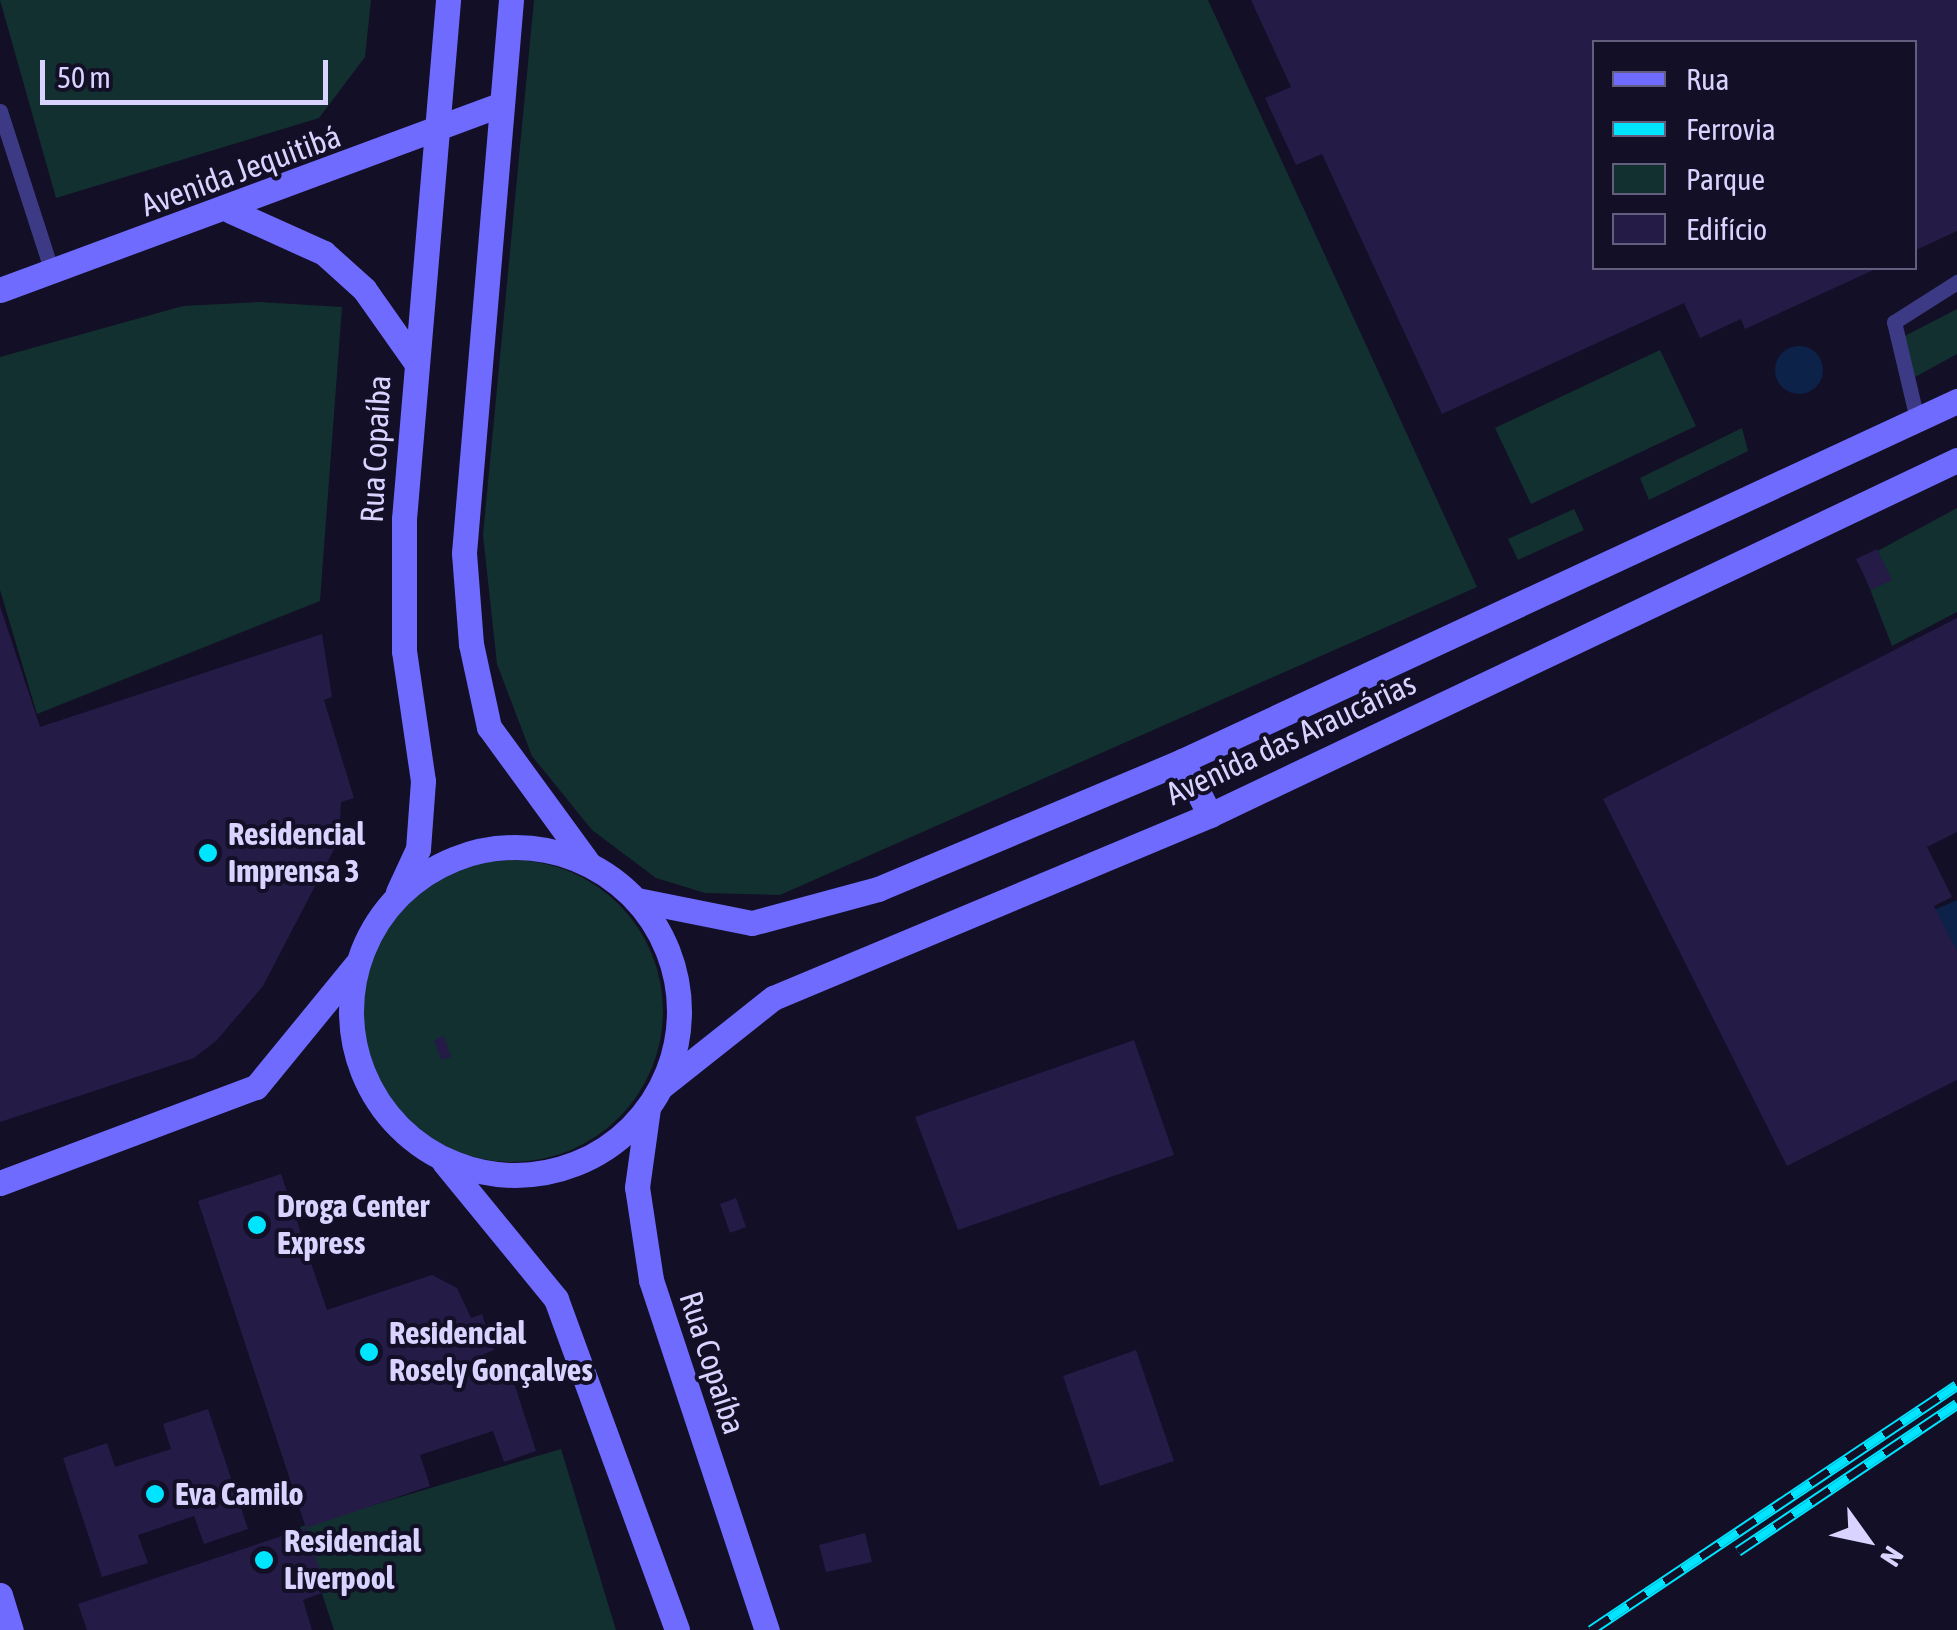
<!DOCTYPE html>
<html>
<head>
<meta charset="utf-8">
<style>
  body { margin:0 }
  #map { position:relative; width:1957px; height:1630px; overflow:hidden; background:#130f26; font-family:"Asap Condensed",sans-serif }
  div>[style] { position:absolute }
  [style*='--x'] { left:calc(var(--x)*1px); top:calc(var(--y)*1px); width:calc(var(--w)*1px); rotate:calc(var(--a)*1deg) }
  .green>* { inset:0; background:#12302f }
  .round { border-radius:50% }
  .water>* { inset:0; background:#0c2248 }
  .building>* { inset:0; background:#241b47 }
  .lane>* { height:15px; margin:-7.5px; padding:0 7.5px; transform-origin:7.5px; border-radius:7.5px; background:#3d3a85 }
  .secondary>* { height:25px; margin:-12.5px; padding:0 12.5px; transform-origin:12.5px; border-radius:12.5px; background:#6f6bff }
  .secondary>.ring { margin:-12.5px; padding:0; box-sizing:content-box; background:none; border:25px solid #6f6bff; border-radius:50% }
  .rail>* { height:11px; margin-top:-5.5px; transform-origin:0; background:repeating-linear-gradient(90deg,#130f26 0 22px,#00e5ff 0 44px); box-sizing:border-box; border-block:2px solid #00e5ff }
  .dots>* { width:28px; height:28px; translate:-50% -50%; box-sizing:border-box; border:5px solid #130f26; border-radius:50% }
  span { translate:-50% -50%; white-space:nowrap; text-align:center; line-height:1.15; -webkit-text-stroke:8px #130f26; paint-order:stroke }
  .street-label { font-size:32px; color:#d9d4ff }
  .poi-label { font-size:32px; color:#d9d4ff; font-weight:700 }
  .left { translate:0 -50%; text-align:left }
  .legend { position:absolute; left:1592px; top:40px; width:325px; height:230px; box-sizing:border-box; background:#130f26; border:2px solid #625e7d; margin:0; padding:12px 18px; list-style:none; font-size:30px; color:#d9d4ff }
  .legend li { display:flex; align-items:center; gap:20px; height:50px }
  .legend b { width:50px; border:2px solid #625e7d }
  .north { position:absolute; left:1817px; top:1490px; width:100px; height:100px; -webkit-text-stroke:8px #130f26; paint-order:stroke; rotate:123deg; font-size:28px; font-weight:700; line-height:40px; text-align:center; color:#d9d4ff }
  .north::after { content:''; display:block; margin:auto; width:35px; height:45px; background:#d9d4ff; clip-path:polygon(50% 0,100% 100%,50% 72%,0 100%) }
  .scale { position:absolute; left:40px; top:60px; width:288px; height:45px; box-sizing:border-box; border:5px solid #d9d4ff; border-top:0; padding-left:12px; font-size:30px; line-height:35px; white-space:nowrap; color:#d9d4ff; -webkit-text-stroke:8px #130f26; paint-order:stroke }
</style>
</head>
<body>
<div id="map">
  <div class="green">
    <i style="clip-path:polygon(0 0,371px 0,365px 57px,319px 118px,56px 198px)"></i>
    <i style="clip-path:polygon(534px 0,1208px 0,1477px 587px,780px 895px,705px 893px,656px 878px,592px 830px,532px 756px,497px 664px,483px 535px)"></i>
    <i style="clip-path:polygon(259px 302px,342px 307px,320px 601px,37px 714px,0 590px,0 357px,183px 306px)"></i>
    <i style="clip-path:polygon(1957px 309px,1957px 354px,1915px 377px,1899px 339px)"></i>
    <i style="clip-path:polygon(1660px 350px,1696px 426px,1531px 504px,1495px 428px)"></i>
    <i style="clip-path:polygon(1742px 428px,1748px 451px,1649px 500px,1640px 478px)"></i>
    <i style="clip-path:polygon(1957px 508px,1957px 612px,1892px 646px,1859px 561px)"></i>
    <i style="clip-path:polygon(1574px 509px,1584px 530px,1518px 560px,1508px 539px)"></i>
    <i class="round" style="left:361px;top:860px;width:302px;height:302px"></i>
    <i style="clip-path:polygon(561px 1449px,616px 1630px,334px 1630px,300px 1527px)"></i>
  </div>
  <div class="water">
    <i class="round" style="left:1775px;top:346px;width:48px;height:48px"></i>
    <i style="clip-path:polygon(1957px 900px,1957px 981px,1925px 914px)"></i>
  </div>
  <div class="building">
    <i style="clip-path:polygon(1251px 0,1957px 0,1957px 231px,1914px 251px,1914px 42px,1594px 42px,1594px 268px,1878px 268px,1745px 329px,1741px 319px,1700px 338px,1684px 303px,1442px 414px,1322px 154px,1296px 165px,1265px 98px,1291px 87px)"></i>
    <i style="clip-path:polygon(1877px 549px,1892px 580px,1871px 590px,1856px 559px)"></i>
    <i style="clip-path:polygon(0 606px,40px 727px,322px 634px,332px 697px,324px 700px,354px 798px,341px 802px,339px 840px,263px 986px,217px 1040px,194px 1058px,0 1122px)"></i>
    <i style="clip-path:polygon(1957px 618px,1957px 832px,1927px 847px,1952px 897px,1934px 906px,1957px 951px,1957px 1080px,1787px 1166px,1603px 799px)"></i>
    <i style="clip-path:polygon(444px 1036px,451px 1057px,441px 1060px,434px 1040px)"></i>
    <i style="clip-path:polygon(1134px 1040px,1174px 1155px,958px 1230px,915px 1117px)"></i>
    <i style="clip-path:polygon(281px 1174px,327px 1310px,432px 1275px,457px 1288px,471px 1318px,482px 1314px,494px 1350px,482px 1355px,486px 1371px,508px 1364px,536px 1451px,504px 1462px,493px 1431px,420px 1455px,430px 1486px,306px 1528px,198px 1201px)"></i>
    <i style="clip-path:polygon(736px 1198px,746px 1227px,730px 1233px,720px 1204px)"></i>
    <i style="clip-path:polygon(1136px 1350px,1174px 1461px,1100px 1486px,1063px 1376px)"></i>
    <i style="clip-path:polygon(208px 1409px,248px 1529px,204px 1544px,194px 1516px,138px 1535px,148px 1563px,102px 1577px,63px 1458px,107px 1443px,115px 1467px,171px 1449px,163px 1424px)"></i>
    <i style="clip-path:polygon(306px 1528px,327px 1591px,303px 1600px,312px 1630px,87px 1630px,78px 1604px)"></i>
    <i style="clip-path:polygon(865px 1533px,872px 1562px,826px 1572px,819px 1545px)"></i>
  </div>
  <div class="lane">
    <i style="--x:0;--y:111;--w:169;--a:72.1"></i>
    <i style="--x:1917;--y:419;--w:100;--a:-103.3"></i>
    <i style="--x:1894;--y:322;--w:75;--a:-32.4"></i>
  </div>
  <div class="secondary">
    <i style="--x:511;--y:0;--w:555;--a:94.86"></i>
    <i style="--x:464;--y:553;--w:91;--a:85.6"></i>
    <i style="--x:471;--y:644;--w:85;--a:77.8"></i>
    <i style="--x:489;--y:727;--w:170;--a:53.9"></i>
    <i style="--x:231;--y:211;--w:102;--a:24.3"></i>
    <i style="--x:324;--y:253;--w:54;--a:42"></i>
    <i style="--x:364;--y:289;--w:87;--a:54.8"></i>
    <i style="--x:0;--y:290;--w:535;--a:-20.33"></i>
    <i style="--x:1182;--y:761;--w:61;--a:62.6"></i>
    <i class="ring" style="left:351px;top:847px;width:303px;height:303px"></i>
    <i style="--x:398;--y:892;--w:47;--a:-65.1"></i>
    <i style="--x:418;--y:849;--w:68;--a:-85.8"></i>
    <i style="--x:423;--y:781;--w:131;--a:-98.3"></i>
    <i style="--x:404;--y:651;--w:132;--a:-90"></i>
    <i style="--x:404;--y:519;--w:521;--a:-85.15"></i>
    <i style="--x:637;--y:900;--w:117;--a:11.3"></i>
    <i style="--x:752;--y:923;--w:131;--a:-15.1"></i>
    <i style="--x:878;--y:889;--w:330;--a:-22.8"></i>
    <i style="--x:1182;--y:761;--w:855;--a:-24.92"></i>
    <i style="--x:662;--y:1086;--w:142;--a:-38.4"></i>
    <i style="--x:773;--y:998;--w:474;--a:-22.7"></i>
    <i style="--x:1210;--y:815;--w:827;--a:-25.42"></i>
    <i style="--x:648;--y:1108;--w:80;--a:97.9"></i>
    <i style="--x:637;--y:1187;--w:94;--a:81.4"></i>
    <i style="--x:651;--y:1280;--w:369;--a:71.7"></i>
    <i style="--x:444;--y:1162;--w:177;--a:50.7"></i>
    <i style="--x:556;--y:1299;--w:352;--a:69.9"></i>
    <i style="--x:0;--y:1183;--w:273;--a:-20.6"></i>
    <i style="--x:256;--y:1087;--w:158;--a:-50.7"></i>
    <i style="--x:0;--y:1595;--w:37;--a:73"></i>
  </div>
  <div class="rail">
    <i style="--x:1738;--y:1551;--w:264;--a:-33.9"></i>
    <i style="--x:1591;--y:1630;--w:440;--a:-33.8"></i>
  </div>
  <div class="dots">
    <i style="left:208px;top:853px;background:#00e5ff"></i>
    <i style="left:257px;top:1225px;background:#00e5ff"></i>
    <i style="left:369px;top:1352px;background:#00e5ff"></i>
    <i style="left:155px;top:1494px;background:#00e5ff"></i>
    <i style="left:264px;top:1560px;background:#00e5ff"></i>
  </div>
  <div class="street-label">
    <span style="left:241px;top:171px;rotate:-20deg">Avenida Jequitibá</span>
    <span style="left:376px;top:449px;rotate:-87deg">Rua Copaíba</span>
    <span style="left:1291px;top:739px;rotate:-25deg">Avenida das Araucárias</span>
    <span style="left:712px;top:1363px;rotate:72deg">Rua Copaíba</span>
  </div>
  <div class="poi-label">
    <span class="left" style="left:228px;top:853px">Residencial<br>Imprensa 3</span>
    <span class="left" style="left:277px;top:1225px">Droga Center<br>Express</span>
    <span class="left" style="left:389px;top:1352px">Residencial<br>Rosely Gonçalves</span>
    <span class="left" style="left:175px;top:1494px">Eva Camilo</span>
    <span class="left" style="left:284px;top:1560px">Residencial<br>Liverpool</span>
  </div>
  <ul class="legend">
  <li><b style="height:12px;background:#6f6bff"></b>Rua</li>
  <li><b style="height:12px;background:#00e5ff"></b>Ferrovia</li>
  <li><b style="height:28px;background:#12302f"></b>Parque</li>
  <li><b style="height:28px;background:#241b47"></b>Edifício</li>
  </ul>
  <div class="north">N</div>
  <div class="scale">50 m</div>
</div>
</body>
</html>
